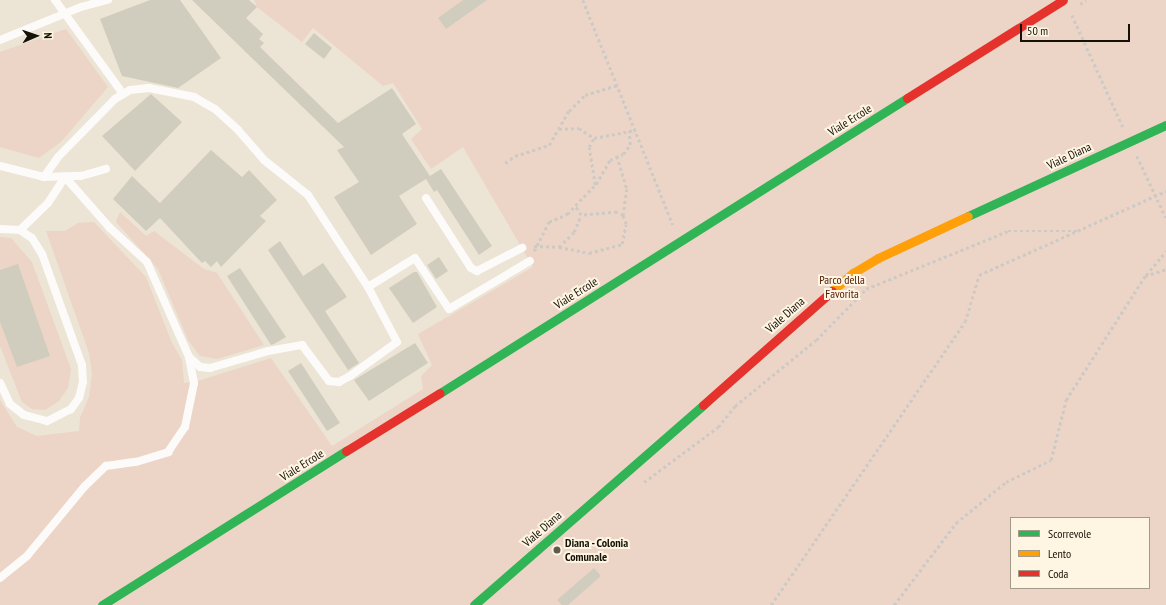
<!DOCTYPE html>
<html>
<head>
<meta charset="utf-8">
<style>
  body { margin:0 }
  #map { position:relative; width:1166px; height:605px; overflow:hidden; background:#ece4d4; font-family:"PT Sans Narrow",sans-serif }
  div>[style] { position:absolute }
  [style*='--x'] { left:calc(var(--x)*1px); top:calc(var(--y)*1px); width:calc(var(--w)*1px); rotate:calc(var(--a)*1deg) }
  .green>* { inset:0; background:#ecd5c7 }
  .building>* { inset:0; background:#d1cdbe }
  .path>* { height:2.5px; margin-top:-1.25px; transform-origin:0; background:repeating-linear-gradient(90deg,#cdcac6 0 3px,transparent 0 6px) }
  .lane>* { height:8px; margin:-4px; padding:0 4px; transform-origin:4px; border-radius:4px; background:#fcfbf9 }
  .fast>* { height:9px; margin:-4.5px; padding:0 4.5px; transform-origin:4.5px; border-radius:4.5px; background:#30b455 }
  .slow>* { height:9px; margin:-4.5px; padding:0 4.5px; transform-origin:4.5px; border-radius:4.5px; background:#ff9f0a }
  .jam>* { height:9px; margin:-4.5px; padding:0 4.5px; transform-origin:4.5px; border-radius:4.5px; background:#e5322d }
  .dots>* { width:11px; height:11px; translate:-50% -50%; box-sizing:border-box; border:2px solid #fff5e3; border-radius:50% }
  span { translate:-50% -50%; white-space:nowrap; text-align:center; line-height:1.15; -webkit-text-stroke:4px #fff5e3; paint-order:stroke }
  .street-label { font-size:12px; color:#161106 }
  .park-label { font-size:12px; color:#4f1902 }
  .poi-label { font-size:12px; color:#161106; font-weight:700 }
  .left { translate:0 -50%; text-align:left }
  .legend { position:absolute; left:1010px; top:517px; width:140px; height:72px; box-sizing:border-box; background:#fff5e3; border:1px solid #a29a8b; margin:0; padding:5px 7px; list-style:none; font-size:12px; color:#161106 }
  .legend li { display:flex; align-items:center; gap:8px; height:20px }
  .legend b { width:20px; border:1px solid #a29a8b }
  .north { position:absolute; left:16px; top:16px; width:40px; height:40px; -webkit-text-stroke:3px #fff5e3; paint-order:stroke; rotate:88deg; font-size:11px; font-weight:700; line-height:16px; text-align:center; color:#161106 }
  .north::after { content:''; display:block; margin:auto; width:14px; height:18px; background:#161106; clip-path:polygon(50% 0,100% 100%,50% 72%,0 100%) }
  .scale { position:absolute; left:1020px; top:24px; width:110px; height:18px; box-sizing:border-box; border:2px solid #161106; border-top:0; padding-left:5px; font-size:12px; line-height:14px; white-space:nowrap; color:#161106; -webkit-text-stroke:3px #fff5e3; paint-order:stroke }
</style>
</head>
<body>
<div id="map">
  <div class="green">
    <i style="clip-path:polygon(evenodd,254px 0,1166px 0,1166px 605px,0 605px,0 400px,17px 427px,37px 436px,79px 431px,80px 418px,89px 397px,92px 374px,89px 353px,46px 231px,65px 231px,78px 223px,94px 222px,146px 277px,172px 343px,182px 360px,184px 383px,201px 380px,271px 358px,332px 446px,423px 389px,421px 376px,432px 365px,418px 334px,533px 267px,463px 147px,431px 169px,411px 139px,422px 129px,393px 83px,383px 86px,313px 28px,302px 42px,257px 7px,254px 0,1011px 518px,1149px 518px,1149px 588px,1011px 588px,1011px 518px)"></i>
    <i style="clip-path:polygon(66px 29px,108px 87px,61px 142px,39px 158px,0 147px,0 52px)"></i>
    <i style="clip-path:polygon(120px 212px,146px 236px,154px 231px,204px 269px,217px 273px,264px 345px,217px 359px,200px 356px,188px 340px,158px 269px,116px 222px)"></i>
    <i style="clip-path:polygon(0 237px,11px 238px,32px 262px,71px 369px,68px 388px,59px 401px,45px 410px,32px 409px,22px 402px,0 346px)"></i>
  </div>
  <div class="building">
    <i style="clip-path:polygon(150px 0,180px 0,221px 58px,178px 88px,122px 76px,100px 19px)"></i>
    <i style="clip-path:polygon(192px 0,249px 0,257px 7px,246px 18px,263px 34px,259px 39px,264px 43px,260px 47px,338px 123px,392px 88px,416px 124px,402px 134px,430px 176px,441px 169px,492px 246px,479px 255px,437px 190px,434px 192px,426px 179px,399px 196px,417px 224px,371px 255px,334px 197px,359px 182px,337px 150px,344px 147px)"></i>
    <i style="clip-path:polygon(463px 0,487px 0,446px 29px,438px 18px)"></i>
    <i style="clip-path:polygon(314px 33px,332px 48px,324px 59px,305px 44px)"></i>
    <i style="clip-path:polygon(151px 94px,182px 122px,135px 171px,102px 136px)"></i>
    <i style="clip-path:polygon(211px 150px,242px 177px,249px 170px,277px 200px,260px 216px,266px 221px,221px 267px,217px 261px,211px 267px,205px 261px,202px 263px,160px 218px,146px 231px,113px 199px,132px 176px,160px 203px)"></i>
    <i style="clip-path:polygon(280px 241px,303px 276px,323px 263px,347px 297px,325px 311px,359px 363px,348px 370px,268px 250px)"></i>
    <i style="clip-path:polygon(439px 257px,448px 271px,436px 279px,427px 265px)"></i>
    <i style="clip-path:polygon(18px 264px,50px 356px,17px 367px,0 322px,0 270px)"></i>
    <i style="clip-path:polygon(240px 268px,286px 337px,274px 344px,271px 345px,227px 276px)"></i>
    <i style="clip-path:polygon(414px 272px,417px 272px,437px 307px,413px 323px,389px 288px)"></i>
    <i style="clip-path:polygon(415px 343px,428px 363px,369px 401px,354px 380px)"></i>
    <i style="clip-path:polygon(301px 363px,340px 423px,327px 431px,288px 371px)"></i>
    <i style="clip-path:polygon(594px 568px,601px 576px,568px 605px,562px 605px,557px 600px)"></i>
  </div>
  <div class="path">
    <i style="--x:583;--y:0;--w:242;--a:68.2"></i>
    <i style="--x:1080;--y:4;--w:7;--a:-34"></i>
    <i style="--x:1072;--y:15;--w:123;--a:65.5"></i>
    <i style="--x:559;--y:129;--w:20;--a:-3"></i>
    <i style="--x:579;--y:128;--w:18;--a:34"></i>
    <i style="--x:617;--y:156;--w:34;--a:73"></i>
    <i style="--x:627;--y:189;--w:27;--a:98"></i>
    <i style="--x:1137;--y:156;--w:68;--a:64.9"></i>
    <i style="--x:505;--y:163;--w:12;--a:-35"></i>
    <i style="--x:515;--y:156;--w:36;--a:-18"></i>
    <i style="--x:549;--y:145;--w:39;--a:-60"></i>
    <i style="--x:569;--y:111;--w:23;--a:-45"></i>
    <i style="--x:585;--y:95;--w:34;--a:-17"></i>
    <i style="--x:596;--y:184;--w:28;--a:-60"></i>
    <i style="--x:610;--y:160;--w:14;--a:-25"></i>
    <i style="--x:623;--y:154;--w:11;--a:-52"></i>
    <i style="--x:630;--y:145;--w:14;--a:-94"></i>
    <i style="--x:534;--y:246;--w:25;--a:2"></i>
    <i style="--x:559;--y:247;--w:21;--a:-45"></i>
    <i style="--x:574;--y:232;--w:18;--a:-68"></i>
    <i style="--x:581;--y:215;--w:11;--a:-124"></i>
    <i style="--x:559;--y:247;--w:31;--a:11"></i>
    <i style="--x:589;--y:253;--w:34;--a:-15"></i>
    <i style="--x:622;--y:244;--w:20;--a:-79"></i>
    <i style="--x:626;--y:224;--w:9;--a:-111"></i>
    <i style="--x:623;--y:216;--w:7;--a:-146"></i>
    <i style="--x:617;--y:212;--w:36;--a:175"></i>
    <i style="--x:534;--y:251;--w:33;--a:-63"></i>
    <i style="--x:549;--y:222;--w:20;--a:-24"></i>
    <i style="--x:567;--y:214;--w:40;--a:-46"></i>
    <i style="--x:595;--y:185;--w:38;--a:-99"></i>
    <i style="--x:589;--y:147;--w:10;--a:-61"></i>
    <i style="--x:594;--y:138;--w:42;--a:-11"></i>
    <i style="--x:1146;--y:275;--w:31;--a:-50"></i>
    <i style="--x:644;--y:482;--w:92;--a:-36.6"></i>
    <i style="--x:718;--y:427;--w:27;--a:-51"></i>
    <i style="--x:735;--y:406;--w:104;--a:-39.2"></i>
    <i style="--x:816;--y:340;--w:71;--a:-45.6"></i>
    <i style="--x:866;--y:289;--w:153;--a:-22.2"></i>
    <i style="--x:1008;--y:231;--w:70;--a:0"></i>
    <i style="--x:771;--y:605;--w:343;--a:-55.6"></i>
    <i style="--x:965;--y:322;--w:49;--a:-73.4"></i>
    <i style="--x:979;--y:275;--w:205;--a:-24.2"></i>
    <i style="--x:894;--y:605;--w:103;--a:-52.9"></i>
    <i style="--x:956;--y:523;--w:65;--a:-39.4"></i>
    <i style="--x:1006;--y:482;--w:50;--a:-26.1"></i>
    <i style="--x:1051;--y:460;--w:62;--a:-76"></i>
    <i style="--x:1066;--y:400;--w:147;--a:-57.5"></i>
    <i style="--x:1145;--y:276;--w:22;--a:-18"></i>
  </div>
  <div class="lane">
    <i style="--x:55;--y:0;--w:116;--a:54.1"></i>
    <i style="--x:0;--y:40;--w:87;--a:-22.2"></i>
    <i style="--x:81;--y:7;--w:28;--a:-15"></i>
    <i style="--x:0;--y:166;--w:45;--a:14"></i>
    <i style="--x:44;--y:177;--w:37;--a:-2"></i>
    <i style="--x:81;--y:176;--w:26;--a:-16"></i>
    <i style="--x:44;--y:177;--w:24;--a:-55"></i>
    <i style="--x:58;--y:157;--w:81;--a:-45.5"></i>
    <i style="--x:115;--y:99;--w:17;--a:-31"></i>
    <i style="--x:130;--y:90;--w:19;--a:-6"></i>
    <i style="--x:149;--y:88;--w:46;--a:11.3"></i>
    <i style="--x:194;--y:97;--w:24;--a:30"></i>
    <i style="--x:215;--y:109;--w:31;--a:42"></i>
    <i style="--x:238;--y:130;--w:40;--a:49"></i>
    <i style="--x:264;--y:160;--w:56;--a:38.5"></i>
    <i style="--x:308;--y:195;--w:110;--a:56.9"></i>
    <i style="--x:368;--y:287;--w:55;--a:-31.7"></i>
    <i style="--x:415;--y:258;--w:61;--a:56.3"></i>
    <i style="--x:449;--y:309;--w:94;--a:-30.7"></i>
    <i style="--x:426;--y:198;--w:83;--a:57.3"></i>
    <i style="--x:471;--y:268;--w:7;--a:27"></i>
    <i style="--x:477;--y:271;--w:51;--a:-27.1"></i>
    <i style="--x:0;--y:229;--w:20;--a:3"></i>
    <i style="--x:20;--y:230;--w:14;--a:34"></i>
    <i style="--x:32;--y:238;--w:19;--a:58"></i>
    <i style="--x:42;--y:254;--w:118;--a:70.2"></i>
    <i style="--x:82;--y:365;--w:17;--a:87"></i>
    <i style="--x:83;--y:382;--w:16;--a:104"></i>
    <i style="--x:79;--y:398;--w:14;--a:126"></i>
    <i style="--x:71;--y:409;--w:27;--a:153"></i>
    <i style="--x:47;--y:421;--w:24;--a:-165"></i>
    <i style="--x:24;--y:415;--w:18;--a:-142"></i>
    <i style="--x:10;--y:404;--w:23;--a:-115"></i>
    <i style="--x:20;--y:230;--w:39;--a:-44"></i>
    <i style="--x:48;--y:203;--w:31;--a:-57"></i>
    <i style="--x:65;--y:177;--w:68;--a:48.6"></i>
    <i style="--x:110;--y:228;--w:50;--a:42.6"></i>
    <i style="--x:147;--y:262;--w:104;--a:66.1"></i>
    <i style="--x:189;--y:357;--w:15;--a:42"></i>
    <i style="--x:200;--y:367;--w:10;--a:6"></i>
    <i style="--x:210;--y:368;--w:60;--a:-16.3"></i>
    <i style="--x:268;--y:351;--w:35;--a:-10"></i>
    <i style="--x:302;--y:345;--w:45;--a:53.1"></i>
    <i style="--x:329;--y:381;--w:10;--a:6"></i>
    <i style="--x:339;--y:382;--w:13;--a:-29"></i>
    <i style="--x:350;--y:376;--w:58;--a:-35.9"></i>
    <i style="--x:397;--y:342;--w:62;--a:-117.8"></i>
    <i style="--x:0;--y:578;--w:35;--a:-39"></i>
    <i style="--x:27;--y:556;--w:91;--a:-50.4"></i>
    <i style="--x:85;--y:486;--w:29;--a:-44"></i>
    <i style="--x:106;--y:466;--w:30;--a:-8"></i>
    <i style="--x:136;--y:462;--w:34;--a:-17"></i>
    <i style="--x:168;--y:452;--w:30;--a:-56"></i>
    <i style="--x:185;--y:427;--w:45;--a:-78.4"></i>
    <i style="--x:194;--y:383;--w:26;--a:-101"></i>
  </div>
  <div class="fast">
    <i style="--x:968;--y:216;--w:218;--a:-24.7"></i>
    <i style="--x:440;--y:393;--w:552;--a:-32.28"></i>
    <i style="--x:102;--y:605;--w:289;--a:-32.3"></i>
    <i style="--x:474;--y:605;--w:304;--a:-41.1"></i>
  </div>
  <div class="slow">
    <i style="--x:832;--y:291;--w:28;--a:-41"></i>
    <i style="--x:853;--y:273;--w:29;--a:-31"></i>
    <i style="--x:878;--y:258;--w:99;--a:-25"></i>
  </div>
  <div class="jam">
    <i style="--x:907;--y:98;--w:184;--a:-32.1"></i>
    <i style="--x:703;--y:405;--w:172;--a:-41.5"></i>
    <i style="--x:346;--y:451;--w:110;--a:-31.7"></i>
  </div>
  <div class="dots">
    <i style="left:557px;top:550px;background:#615b4e"></i>
  </div>
  <div class="street-label">
    <span style="left:850px;top:120px;rotate:-32deg">Viale Ercole</span>
    <span style="left:1069px;top:156px;rotate:-25deg">Viale Diana</span>
    <span style="left:576px;top:293px;rotate:-32deg">Viale Ercole</span>
    <span style="left:785px;top:315px;rotate:-41deg">Viale Diana</span>
    <span style="left:302px;top:465px;rotate:-32deg">Viale Ercole</span>
    <span style="left:542px;top:529px;rotate:-41deg">Viale Diana</span>
  </div>
  <div class="park-label">
    <span style="left:842px;top:287px">Parco della<br>Favorita</span>
  </div>
  <div class="poi-label">
    <span class="left" style="left:565px;top:550px">Diana - Colonia<br>Comunale</span>
  </div>
  <ul class="legend">
  <li><b style="height:5px;background:#30b455"></b>Scorrevole</li>
  <li><b style="height:5px;background:#ff9f0a"></b>Lento</li>
  <li><b style="height:5px;background:#e5322d"></b>Coda</li>
  </ul>
  <div class="north">N</div>
  <div class="scale">50 m</div>
</div>
</body>
</html>
